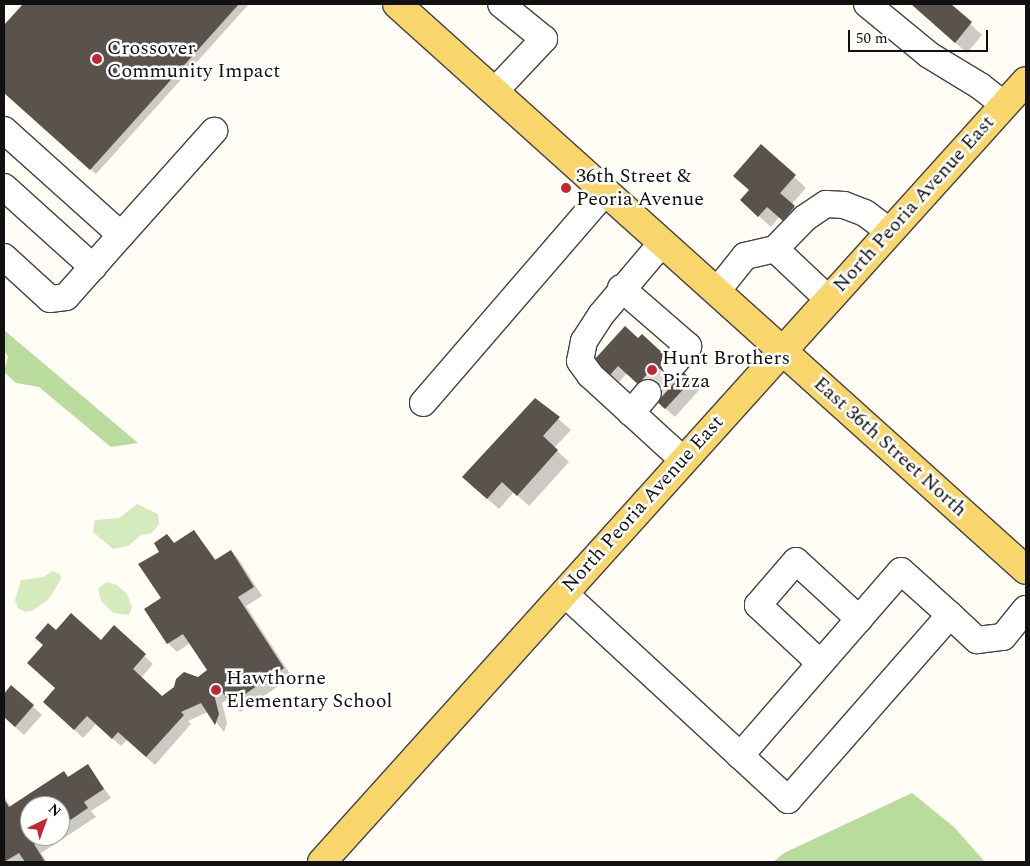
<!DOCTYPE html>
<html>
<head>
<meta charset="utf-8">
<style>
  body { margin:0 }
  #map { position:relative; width:1030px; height:866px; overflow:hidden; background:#fffdf5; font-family:Spectral,serif }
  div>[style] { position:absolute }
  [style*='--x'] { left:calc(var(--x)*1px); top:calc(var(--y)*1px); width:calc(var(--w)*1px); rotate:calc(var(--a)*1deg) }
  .green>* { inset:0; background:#d5ebbd }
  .forest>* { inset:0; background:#b9dc9c }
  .shadow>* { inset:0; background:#0003 }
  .building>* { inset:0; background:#5a524d }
  .minor-tunnel>* { height:26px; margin-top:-13px; transform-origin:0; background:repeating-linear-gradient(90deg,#dbdad3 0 26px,transparent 0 39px) }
  .roads { filter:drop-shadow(1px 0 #444) drop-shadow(-1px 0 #444) drop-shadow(0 1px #444) drop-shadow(0 -1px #444) }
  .minor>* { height:26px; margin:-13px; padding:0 13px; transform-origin:13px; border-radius:13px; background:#fff }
  .major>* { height:28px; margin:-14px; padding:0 14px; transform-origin:14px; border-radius:14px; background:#f9d66b }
  .dots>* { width:14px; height:14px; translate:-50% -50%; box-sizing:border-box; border:2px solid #fff; border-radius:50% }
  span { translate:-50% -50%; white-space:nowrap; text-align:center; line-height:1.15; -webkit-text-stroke:5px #fff; paint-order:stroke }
  .poi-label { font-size:20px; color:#111 }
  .left { translate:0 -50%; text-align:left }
  .street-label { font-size:20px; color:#111 }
  .frame { position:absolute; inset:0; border:5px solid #111; pointer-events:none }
  .north { position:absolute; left:20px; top:796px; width:50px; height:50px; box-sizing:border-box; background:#fff; border:1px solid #a0a0a0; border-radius:50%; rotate:42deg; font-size:14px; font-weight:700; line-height:20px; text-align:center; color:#111 }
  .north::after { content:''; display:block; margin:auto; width:18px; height:22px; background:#c4262e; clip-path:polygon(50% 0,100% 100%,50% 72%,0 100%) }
  .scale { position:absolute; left:848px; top:30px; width:140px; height:22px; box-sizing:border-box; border:2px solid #111; border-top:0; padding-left:6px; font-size:15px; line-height:18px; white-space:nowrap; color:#111; -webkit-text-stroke:4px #fff; paint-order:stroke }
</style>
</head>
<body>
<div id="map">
  <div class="green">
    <i style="clip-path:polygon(137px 504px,158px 514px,159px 524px,152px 533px,141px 535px,128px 546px,113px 549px,93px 532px,95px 520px,119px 518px)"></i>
    <i style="clip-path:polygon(53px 571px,60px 574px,61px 579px,49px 599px,32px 611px,25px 612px,18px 608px,15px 600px,21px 580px,43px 577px)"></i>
    <i style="clip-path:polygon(106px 582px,117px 585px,127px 594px,132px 607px,129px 615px,113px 613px,101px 601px,98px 589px)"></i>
  </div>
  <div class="forest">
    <i style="clip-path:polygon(4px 330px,138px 443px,111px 447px,39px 387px,16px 383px,4px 372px,8px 357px,4px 350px)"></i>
    <i style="clip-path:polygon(912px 793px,954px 827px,985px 862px,773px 862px,784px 853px)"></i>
  </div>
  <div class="shadow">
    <i style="clip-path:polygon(24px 4px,249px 4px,96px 174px,4px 92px,4px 27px)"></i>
    <i style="clip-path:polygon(911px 4px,949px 4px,982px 35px,967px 53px)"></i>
    <i style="clip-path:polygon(761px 146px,806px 188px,791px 205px,806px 219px,795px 231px,779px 217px,771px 227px,753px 211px,750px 191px)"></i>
    <i style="clip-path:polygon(642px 336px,700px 389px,675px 417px,627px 373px,619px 382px,604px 368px)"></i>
    <i style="clip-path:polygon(535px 399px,571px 430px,554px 448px,569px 462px,529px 506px,514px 492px,499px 509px,475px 488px)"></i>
    <i style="clip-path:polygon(194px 531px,217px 561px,231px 551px,239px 560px,262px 596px,246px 606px,292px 677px,240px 712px,228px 699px,222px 703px,227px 723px,224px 732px,208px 712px,188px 721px,191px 724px,155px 765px,127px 740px,121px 746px,96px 724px,83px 738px,53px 710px,56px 689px,56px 632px,101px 641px,114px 627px,153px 664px,141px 678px,162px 697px,209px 671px,190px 643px,177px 652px,168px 643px,162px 598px,161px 552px,167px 536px,175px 544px)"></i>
    <i style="clip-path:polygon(12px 687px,42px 715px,24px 735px,4px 717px,4px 695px)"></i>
    <i style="clip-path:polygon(evenodd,88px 766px,111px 798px,91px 811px,96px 817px,41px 853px,47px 862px,4px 862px,4px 796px,11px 808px,88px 766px,30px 806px,60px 806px,60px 836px,30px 836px,30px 806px)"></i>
  </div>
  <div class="building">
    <i style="clip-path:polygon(23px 4px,239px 4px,90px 170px,4px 93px,4px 25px)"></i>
    <i style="clip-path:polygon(911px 4px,951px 4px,972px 22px,955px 43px)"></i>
    <i style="clip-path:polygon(761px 144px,796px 175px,780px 193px,795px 206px,783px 221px,767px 207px,758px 217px,740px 200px,749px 190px,733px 176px)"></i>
    <i style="clip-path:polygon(625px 326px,638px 338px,642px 334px,692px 380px,665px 409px,618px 366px,610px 375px,594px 360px)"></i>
    <i style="clip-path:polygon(535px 398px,560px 417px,543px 436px,558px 450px,517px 496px,502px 482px,487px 499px,462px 477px)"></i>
    <i style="clip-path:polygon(194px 530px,215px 560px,231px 550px,254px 587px,238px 597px,284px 668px,230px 704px,221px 690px,214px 694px,219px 714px,215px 725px,201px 703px,181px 712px,184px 715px,146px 757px,118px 732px,112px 739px,87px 716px,74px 730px,43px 702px,55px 688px,27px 663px,43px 645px,35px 638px,48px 623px,56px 630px,71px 613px,101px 640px,114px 625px,146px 654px,133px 669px,162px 696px,174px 687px,176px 679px,184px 672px,198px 677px,207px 670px,183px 634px,167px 644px,144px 609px,161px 598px,138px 564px,159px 552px,154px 543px,167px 534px,174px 543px)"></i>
    <i style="clip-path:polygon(11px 685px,34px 705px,15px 727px,4px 717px,4px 694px)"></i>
    <i style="clip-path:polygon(88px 764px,104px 789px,84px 802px,88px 808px,60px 827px,60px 806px,30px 806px,30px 836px,46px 836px,34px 844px,45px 862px,25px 862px,19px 853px,4px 862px,4px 799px,9px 807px,64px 771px,68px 777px)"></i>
  </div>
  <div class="minor-tunnel">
    <i style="--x:648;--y:393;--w:40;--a:-49"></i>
  </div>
  <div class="roads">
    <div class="minor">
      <i style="--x:867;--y:4;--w:80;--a:39.4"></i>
      <i style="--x:929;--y:55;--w:60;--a:31.3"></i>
      <i style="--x:980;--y:86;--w:31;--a:38"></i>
      <i style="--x:494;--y:92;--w:73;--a:-46.7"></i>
      <i style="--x:544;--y:39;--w:55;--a:-140.9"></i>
      <i style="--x:4;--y:130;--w:157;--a:41.9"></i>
      <i style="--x:121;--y:235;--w:140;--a:-48.2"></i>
      <i style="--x:4;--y:187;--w:120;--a:42"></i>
      <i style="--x:662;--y:243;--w:94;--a:130.3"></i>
      <i style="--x:601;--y:315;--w:31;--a:123"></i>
      <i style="--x:584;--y:341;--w:20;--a:101"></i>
      <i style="--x:580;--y:361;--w:17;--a:54"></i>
      <i style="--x:590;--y:375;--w:126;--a:42.4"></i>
      <i style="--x:775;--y:249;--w:73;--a:43.3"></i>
      <i style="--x:4;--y:257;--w:62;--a:42.4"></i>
      <i style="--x:50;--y:299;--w:16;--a:-7"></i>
      <i style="--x:66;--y:297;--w:83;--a:-48.4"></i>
      <i style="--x:621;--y:288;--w:89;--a:40.9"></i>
      <i style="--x:688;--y:346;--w:22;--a:129"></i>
      <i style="--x:717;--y:291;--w:45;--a:-51.3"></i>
      <i style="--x:745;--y:256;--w:31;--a:-13"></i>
      <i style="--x:775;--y:249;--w:43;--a:-45.9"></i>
      <i style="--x:805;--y:218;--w:25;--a:-34"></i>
      <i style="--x:826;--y:204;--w:18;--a:3"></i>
      <i style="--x:844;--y:205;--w:22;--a:21"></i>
      <i style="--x:865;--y:213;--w:30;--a:37"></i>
      <i style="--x:423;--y:403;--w:279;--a:-49.2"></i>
      <i style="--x:631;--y:413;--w:26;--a:-50"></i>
      <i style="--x:564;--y:593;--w:305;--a:42.7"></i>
      <i style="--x:788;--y:800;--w:246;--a:-48.8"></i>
      <i style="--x:950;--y:615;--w:37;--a:43"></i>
      <i style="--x:977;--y:640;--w:26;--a:-7"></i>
      <i style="--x:1003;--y:637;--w:36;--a:-51"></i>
      <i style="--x:820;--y:663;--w:85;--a:-136.9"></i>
      <i style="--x:758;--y:605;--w:58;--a:-49.2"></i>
      <i style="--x:796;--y:561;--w:86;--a:42.6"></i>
      <i style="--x:740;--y:756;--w:245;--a:-49"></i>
      <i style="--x:901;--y:571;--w:66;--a:41.9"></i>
    </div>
    <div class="major">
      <i style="--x:397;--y:4;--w:846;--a:41.98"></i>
      <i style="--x:322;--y:862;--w:1051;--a:-47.97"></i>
    </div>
  </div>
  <div class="dots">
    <i style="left:97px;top:59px;background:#c4262e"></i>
    <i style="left:566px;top:188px;background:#c4262e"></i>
    <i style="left:652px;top:370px;background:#c4262e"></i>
    <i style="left:216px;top:690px;background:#c4262e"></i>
  </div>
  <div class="poi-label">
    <span class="left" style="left:107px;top:60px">Crossover<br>Community Impact</span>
    <span class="left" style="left:576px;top:188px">36th Street &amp;<br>Peoria Avenue</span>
    <span class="left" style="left:662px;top:370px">Hunt Brothers<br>Pizza</span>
    <span class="left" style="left:226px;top:690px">Hawthorne<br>Elementary School</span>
  </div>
  <div class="street-label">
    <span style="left:914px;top:204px;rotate:-48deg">North Peoria Avenue East</span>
    <span style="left:890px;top:447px;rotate:42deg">East 36th Street North</span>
    <span style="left:643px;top:504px;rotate:-48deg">North Peoria Avenue East</span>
  </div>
  <div class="frame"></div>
  <div class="north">N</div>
  <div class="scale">50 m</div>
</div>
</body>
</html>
